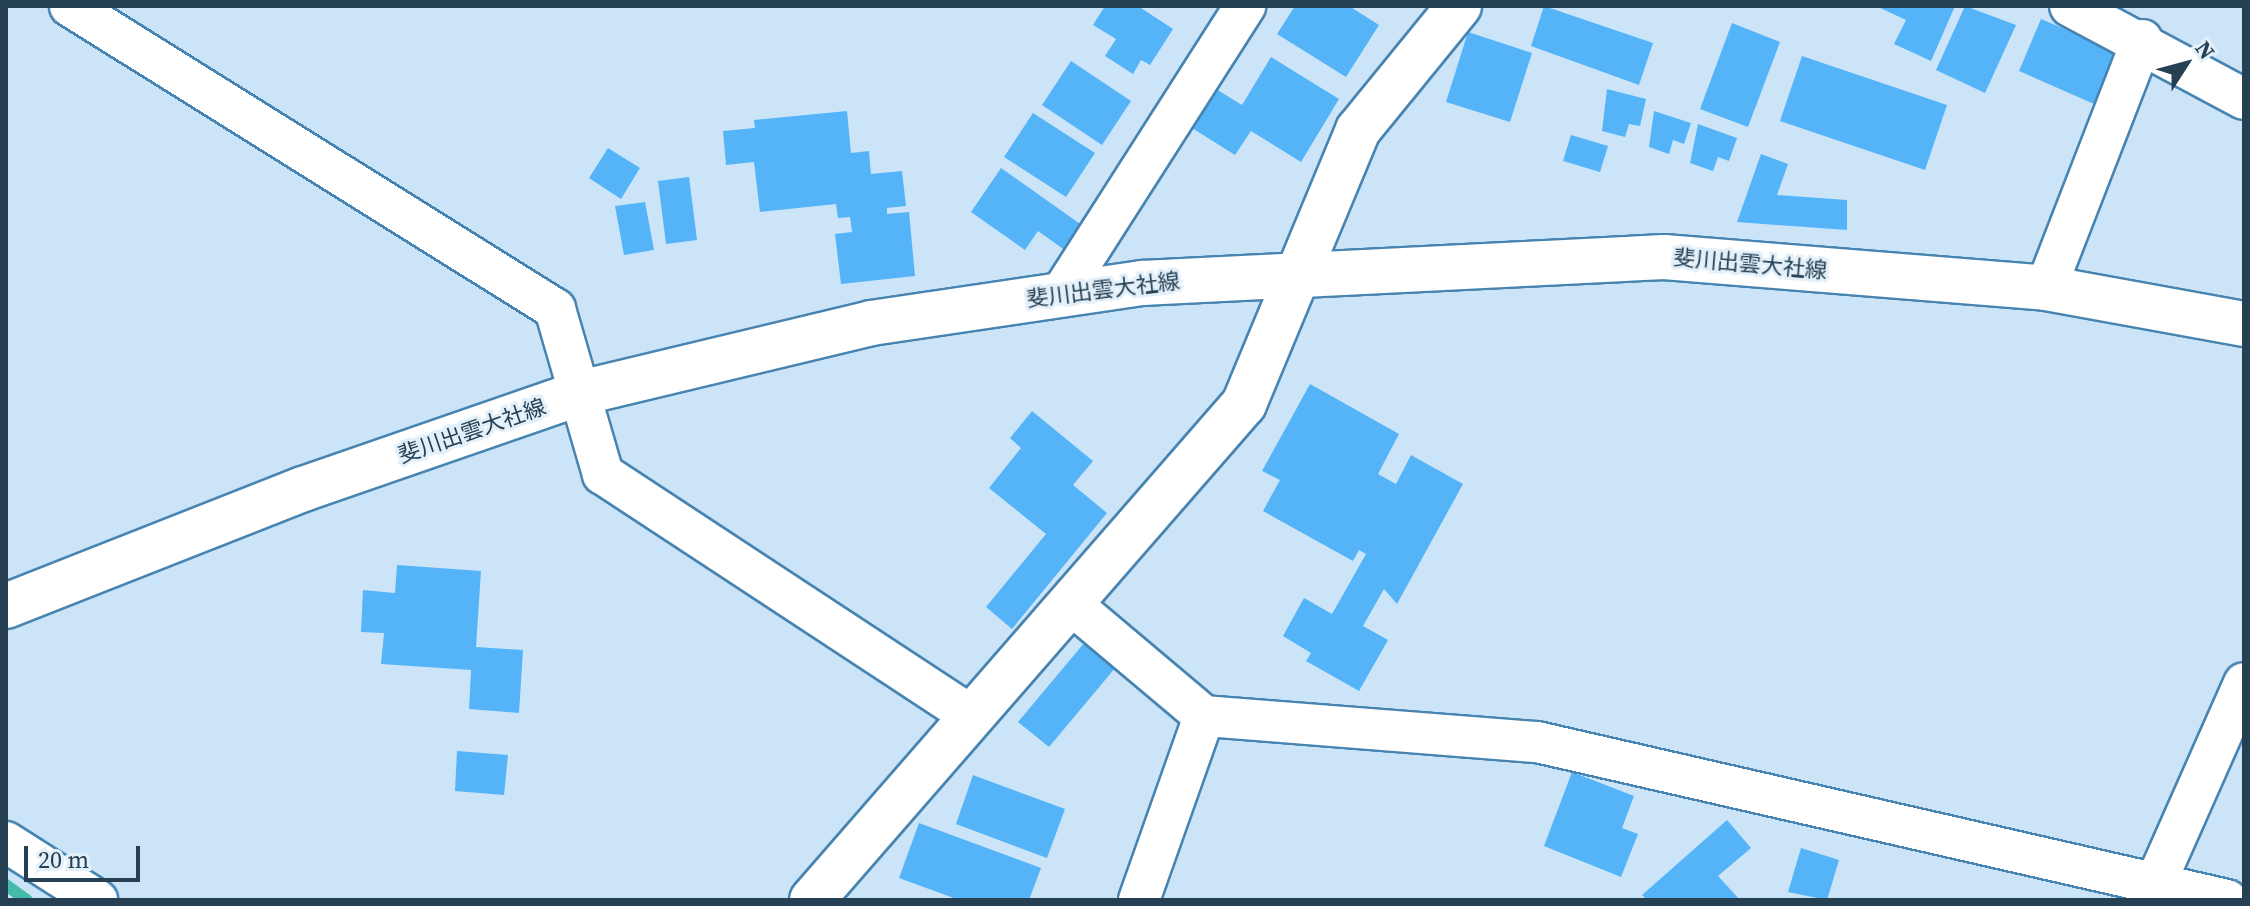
<!DOCTYPE html>
<html>
<head>
<meta charset="utf-8">
<style>
  body { margin:0 }
  #map { position:relative; width:2250px; height:906px; overflow:hidden; background:#cce4f8; font-family:"Source Serif 4","Noto Sans JP",serif }
  div>[style] { position:absolute }
  [style*='--x'] { left:calc(var(--x)*1px); top:calc(var(--y)*1px); width:calc(var(--w)*1px); rotate:calc(var(--a)*1deg) }
  .stream>* { height:12px; margin:-6px; padding:0 6px; transform-origin:6px; border-radius:6px; background:#45baa9 }
  .building>* { inset:0; background:#54b4f7 }
  .roads { filter:drop-shadow(2px 0 #4784b1) drop-shadow(-2px 0 #4784b1) drop-shadow(0 2px #4784b1) drop-shadow(0 -2px #4784b1) }
  .minor>* { height:40px; margin:-20px; padding:0 20px; transform-origin:20px; border-radius:20px; background:#fff }
  .tertiary>* { height:44px; margin:-22px; padding:0 22px; transform-origin:22px; border-radius:22px; background:#fff }
  .secondary>* { height:44px; margin:-22px; padding:0 22px; transform-origin:22px; border-radius:22px; background:#fff }
  span { translate:-50% -50%; white-space:nowrap; text-align:center; line-height:1.15; -webkit-text-stroke:6px #e3f0fa; paint-order:stroke }
  .street-label { font-size:22px; color:#253f53 }
  .frame { position:absolute; inset:0; border:8px solid #253f53; pointer-events:none }
  .north { position:absolute; left:2146px; top:24px; width:80px; height:80px; -webkit-text-stroke:6px #e3f0fa; paint-order:stroke; rotate:54deg; font-size:22px; font-weight:700; line-height:32px; text-align:center; color:#253f53 }
  .north::after { content:''; display:block; margin:auto; width:28px; height:36px; background:#253f53; clip-path:polygon(50% 0,100% 100%,50% 72%,0 100%) }
  .scale { position:absolute; left:24px; top:846px; width:116px; height:36px; box-sizing:border-box; border:4px solid #253f53; border-top:0; padding-left:10px; font-size:24px; line-height:28px; white-space:nowrap; color:#253f53; -webkit-text-stroke:6px #e3f0fa; paint-order:stroke }
</style>
</head>
<body>
<div id="map">
  <div class="stream">
    <i style="--x:6;--y:885;--w:26;--a:36"></i>
  </div>
  <div class="building">
    <i style="clip-path:polygon(1105px 6px,1138px 6px,1173px 29px,1150px 65px,1141px 60px,1133px 74px,1105px 56px,1116px 39px,1093px 25px)"></i>
    <i style="clip-path:polygon(1295px 6px,1349px 6px,1379px 25px,1346px 77px,1277px 34px)"></i>
    <i style="clip-path:polygon(1544px 6px,1653px 43px,1639px 85px,1531px 46px)"></i>
    <i style="clip-path:polygon(1876px 6px,1955px 6px,1931px 61px,1894px 44px,1906px 20px)"></i>
    <i style="clip-path:polygon(1965px 6px,2016px 25px,1985px 93px,1936px 70px)"></i>
    <i style="clip-path:polygon(2041px 19px,2117px 51px,2094px 104px,2019px 71px)"></i>
    <i style="clip-path:polygon(1732px 23px,1780px 42px,1748px 127px,1700px 109px)"></i>
    <i style="clip-path:polygon(1468px 32px,1532px 53px,1510px 122px,1446px 102px)"></i>
    <i style="clip-path:polygon(1802px 56px,1947px 105px,1925px 170px,1780px 121px)"></i>
    <i style="clip-path:polygon(1271px 57px,1339px 99px,1301px 162px,1251px 131px,1235px 155px,1192px 128px,1216px 89px,1242px 105px)"></i>
    <i style="clip-path:polygon(1071px 61px,1131px 101px,1102px 145px,1042px 105px)"></i>
    <i style="clip-path:polygon(1607px 89px,1646px 99px,1640px 126px,1629px 124px,1625px 137px,1602px 131px)"></i>
    <i style="clip-path:polygon(847px 111px,851px 153px,869px 151px,871px 174px,902px 171px,906px 206px,887px 208px,887px 214px,909px 212px,915px 276px,841px 284px,835px 234px,852px 232px,850px 217px,838px 218px,836px 204px,760px 212px,754px 162px,726px 165px,723px 131px,755px 128px,754px 120px)"></i>
    <i style="clip-path:polygon(1654px 111px,1691px 123px,1684px 144px,1673px 140px,1669px 154px,1649px 147px)"></i>
    <i style="clip-path:polygon(1033px 113px,1095px 153px,1066px 197px,1004px 157px)"></i>
    <i style="clip-path:polygon(1698px 124px,1737px 138px,1729px 161px,1718px 157px,1713px 171px,1690px 163px)"></i>
    <i style="clip-path:polygon(1571px 135px,1608px 146px,1600px 172px,1563px 161px)"></i>
    <i style="clip-path:polygon(608px 148px,640px 168px,621px 199px,589px 178px)"></i>
    <i style="clip-path:polygon(1761px 154px,1788px 164px,1777px 195px,1847px 200px,1847px 230px,1737px 222px)"></i>
    <i style="clip-path:polygon(1001px 168px,1083px 226px,1066px 251px,1038px 231px,1025px 250px,971px 212px)"></i>
    <i style="clip-path:polygon(689px 177px,697px 240px,666px 244px,658px 181px)"></i>
    <i style="clip-path:polygon(645px 202px,654px 250px,624px 255px,615px 206px)"></i>
    <i style="clip-path:polygon(1310px 384px,1399px 434px,1378px 474px,1396px 484px,1411px 455px,1463px 484px,1397px 604px,1384px 589px,1363px 626px,1388px 640px,1359px 691px,1306px 661px,1311px 653px,1283px 636px,1304px 598px,1332px 614px,1366px 554px,1359px 550px,1353px 561px,1263px 511px,1280px 480px,1262px 471px)"></i>
    <i style="clip-path:polygon(1032px 411px,1093px 461px,1073px 485px,1107px 513px,1012px 629px,986px 607px,1046px 534px,989px 488px,1021px 448px,1010px 438px)"></i>
    <i style="clip-path:polygon(397px 565px,481px 571px,476px 647px,523px 650px,519px 713px,469px 709px,471px 670px,381px 664px,384px 633px,361px 632px,363px 590px,395px 593px)"></i>
    <i style="clip-path:polygon(1085px 642px,1116px 667px,1049px 747px,1018px 722px)"></i>
    <i style="clip-path:polygon(457px 751px,508px 755px,504px 795px,455px 791px)"></i>
    <i style="clip-path:polygon(1572px 772px,1634px 796px,1622px 828px,1638px 834px,1621px 877px,1544px 846px)"></i>
    <i style="clip-path:polygon(973px 775px,1065px 809px,1047px 858px,956px 824px)"></i>
    <i style="clip-path:polygon(1727px 820px,1751px 848px,1718px 876px,1740px 900px,1647px 900px,1642px 895px)"></i>
    <i style="clip-path:polygon(919px 823px,1041px 868px,1029px 900px,959px 900px,899px 878px)"></i>
    <i style="clip-path:polygon(1801px 848px,1839px 860px,1827px 900px,1788px 892px)"></i>
  </div>
  <div class="roads">
    <div class="minor">
      <i style="--x:70;--y:6;--w:572;--a:31.99"></i>
      <i style="--x:555;--y:309;--w:172;--a:73.8"></i>
      <i style="--x:603;--y:474;--w:438;--a:33.3"></i>
      <i style="--x:2070;--y:6;--w:197;--a:28.1"></i>
      <i style="--x:2046;--y:288;--w:266;--a:-68.8"></i>
      <i style="--x:1061;--y:294;--w:342;--a:-57.4"></i>
      <i style="--x:1071;--y:604;--w:174;--a:40.1"></i>
      <i style="--x:1204;--y:716;--w:334;--a:4.5"></i>
      <i style="--x:1537;--y:742;--w:708;--a:12.9"></i>
      <i style="--x:6;--y:842;--w:108;--a:32.5"></i>
      <i style="--x:1139;--y:900;--w:195;--a:-70.5"></i>
      <i style="--x:2148;--y:900;--w:237;--a:-66.1"></i>
    </div>
    <div class="tertiary">
      <i style="--x:812;--y:900;--w:658;--a:-48.95"></i>
      <i style="--x:1244;--y:404;--w:297;--a:-67.4"></i>
      <i style="--x:1358;--y:130;--w:160;--a:-50.8"></i>
    </div>
    <div class="secondary">
      <i style="--x:6;--y:606;--w:319;--a:-21.5"></i>
      <i style="--x:303;--y:489;--w:293;--a:-19.1"></i>
      <i style="--x:580;--y:393;--w:299;--a:-13.5"></i>
      <i style="--x:871;--y:323;--w:274;--a:-8.4"></i>
      <i style="--x:1142;--y:283;--w:523;--a:-2.85"></i>
      <i style="--x:1664;--y:257;--w:383;--a:4.6"></i>
      <i style="--x:2046;--y:288;--w:201;--a:10.3"></i>
    </div>
  </div>
  <div class="street-label">
    <span style="left:1750px;top:264px;rotate:5deg">斐川出雲大社線</span>
    <span style="left:1103px;top:290px;rotate:-7deg">斐川出雲大社線</span>
    <span style="left:472px;top:431px;rotate:-19deg">斐川出雲大社線</span>
  </div>
  <div class="frame"></div>
  <div class="north">N</div>
  <div class="scale">20 m</div>
</div>
</body>
</html>
